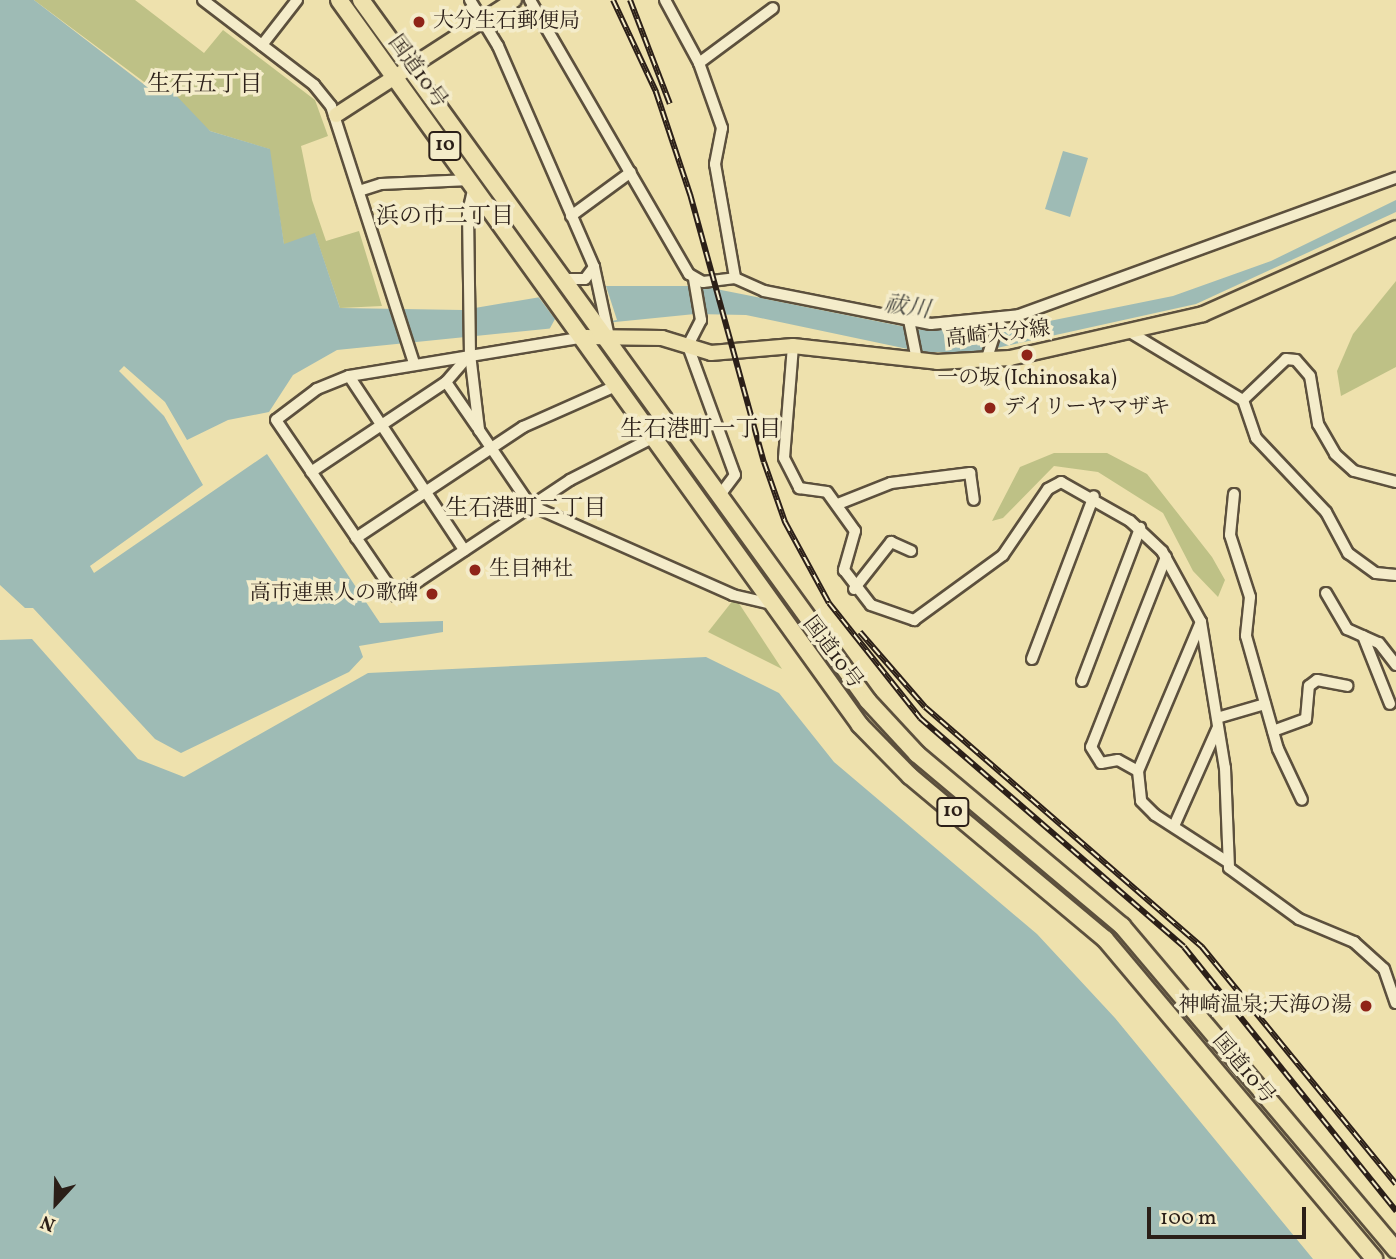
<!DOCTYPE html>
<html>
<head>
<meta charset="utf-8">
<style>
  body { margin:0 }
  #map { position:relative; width:1396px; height:1259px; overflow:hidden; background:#eee1ad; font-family:Vollkorn,"Noto Serif JP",serif }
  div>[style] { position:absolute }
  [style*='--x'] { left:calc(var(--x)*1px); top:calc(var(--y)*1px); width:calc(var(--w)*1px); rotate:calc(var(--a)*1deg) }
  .green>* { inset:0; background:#bec186 }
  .water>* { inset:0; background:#9ebbb5 }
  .pier>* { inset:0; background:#eee1ad }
  .roads { filter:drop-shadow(2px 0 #5c503d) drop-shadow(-2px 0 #5c503d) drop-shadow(0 2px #5c503d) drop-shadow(0 -2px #5c503d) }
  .minor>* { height:10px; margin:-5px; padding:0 5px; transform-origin:5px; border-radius:5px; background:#f4ecca }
  .major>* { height:14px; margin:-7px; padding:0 7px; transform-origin:7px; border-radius:7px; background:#eee1ad }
  .highway>* { height:16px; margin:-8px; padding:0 8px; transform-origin:8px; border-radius:8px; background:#eee1ad }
  .rail>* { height:6px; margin-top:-3px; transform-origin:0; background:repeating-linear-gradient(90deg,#f4ecca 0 10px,#2b1f18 0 20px); box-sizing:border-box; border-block:2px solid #2b1f18 }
  .dots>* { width:19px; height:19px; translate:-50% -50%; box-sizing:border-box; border:4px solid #f4ecca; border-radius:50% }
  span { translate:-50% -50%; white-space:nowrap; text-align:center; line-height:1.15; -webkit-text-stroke:7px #f4ecca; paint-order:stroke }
  .shield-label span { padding:2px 5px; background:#f4ecca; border:2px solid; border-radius:5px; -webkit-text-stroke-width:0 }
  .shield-label { font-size:19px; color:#2b1f18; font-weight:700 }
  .poi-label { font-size:21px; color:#2b1f18 }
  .left { translate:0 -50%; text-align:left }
  .right { translate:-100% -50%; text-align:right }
  .street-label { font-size:21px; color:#2b1f18 }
  .neighbourhood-label { font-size:23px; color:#2b1f18 }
  .water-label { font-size:23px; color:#4e4e47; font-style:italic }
  .north { position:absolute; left:21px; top:1168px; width:70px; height:70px; -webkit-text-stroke:5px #f4ecca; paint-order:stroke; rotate:202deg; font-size:19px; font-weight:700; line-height:28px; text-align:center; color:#2b1f18 }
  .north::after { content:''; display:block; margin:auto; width:24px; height:32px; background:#2b1f18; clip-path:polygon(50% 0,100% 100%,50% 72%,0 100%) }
  .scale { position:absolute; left:1147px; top:1207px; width:159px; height:32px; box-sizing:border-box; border:4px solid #2b1f18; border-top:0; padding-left:9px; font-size:21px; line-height:24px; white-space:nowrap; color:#2b1f18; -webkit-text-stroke:5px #f4ecca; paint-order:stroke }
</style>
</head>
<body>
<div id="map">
  <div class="green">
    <i style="clip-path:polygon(34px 0,135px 0,204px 53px,223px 30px,315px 100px,328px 136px,301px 146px,312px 200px,326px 241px,359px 231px,382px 306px,340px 308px,315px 234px,284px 245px,269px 149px,210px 131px)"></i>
    <i style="clip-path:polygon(1396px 281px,1396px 367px,1341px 396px,1337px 371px,1353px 334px)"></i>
    <i style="clip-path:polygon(1054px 453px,1107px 453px,1147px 474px,1212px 557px,1225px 580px,1218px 597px,1193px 571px,1163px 513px,1098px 472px,1054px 466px,1003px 518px,992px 521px,1020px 467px)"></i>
    <i style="clip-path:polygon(734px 599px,738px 602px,782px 669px,708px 632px)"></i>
  </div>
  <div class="water">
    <i style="clip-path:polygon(0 0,34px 0,150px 89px,170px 89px,210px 131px,270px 149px,284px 244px,315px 233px,340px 308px,463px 310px,606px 286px,701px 286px,921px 330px,1010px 329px,1173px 296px,1271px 261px,1396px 200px,1396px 212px,1196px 304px,979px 352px,922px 352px,746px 315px,695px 314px,337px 350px,293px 375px,269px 412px,228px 420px,187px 440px,165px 402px,124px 366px,119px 371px,164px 416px,203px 485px,90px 566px,94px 573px,267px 454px,380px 623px,443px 621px,443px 632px,359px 646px,363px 657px,349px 672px,181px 753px,155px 739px,33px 608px,25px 608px,0 585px)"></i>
    <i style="clip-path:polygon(1063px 151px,1088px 158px,1070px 217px,1045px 209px)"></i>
    <i style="clip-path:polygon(32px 639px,138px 759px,184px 777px,368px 673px,706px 657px,779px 693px,834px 762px,1037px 934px,1115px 1018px,1313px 1259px,0 1259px,0 640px)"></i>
  </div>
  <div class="pier">
    <i style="clip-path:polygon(605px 283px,617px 320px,549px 330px,555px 319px,537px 295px)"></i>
  </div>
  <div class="roads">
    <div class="minor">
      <i style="--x:203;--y:0;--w:140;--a:37.4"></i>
      <i style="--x:314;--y:85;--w:27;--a:51"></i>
      <i style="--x:331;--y:106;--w:270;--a:72.1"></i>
      <i style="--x:470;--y:0;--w:54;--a:58.7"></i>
      <i style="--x:498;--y:46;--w:241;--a:66.5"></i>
      <i style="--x:594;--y:267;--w:72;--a:77.9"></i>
      <i style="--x:530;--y:0;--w:317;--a:59.9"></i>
      <i style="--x:689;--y:274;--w:16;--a:30"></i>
      <i style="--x:703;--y:282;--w:32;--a:-7"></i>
      <i style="--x:665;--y:0;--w:72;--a:61.6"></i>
      <i style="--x:699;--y:63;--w:69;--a:70.5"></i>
      <i style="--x:722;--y:128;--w:37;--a:101"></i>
      <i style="--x:715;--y:164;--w:116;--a:80"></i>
      <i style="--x:735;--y:278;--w:32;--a:24"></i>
      <i style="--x:764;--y:291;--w:170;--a:11.2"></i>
      <i style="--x:931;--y:324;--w:88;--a:-5.8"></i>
      <i style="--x:1019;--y:315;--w:401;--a:-20"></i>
      <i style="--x:262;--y:45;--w:57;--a:-52.1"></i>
      <i style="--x:699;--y:63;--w:92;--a:-36.6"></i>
      <i style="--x:474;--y:186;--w:27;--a:103"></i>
      <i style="--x:468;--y:212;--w:142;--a:89.2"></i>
      <i style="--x:470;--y:354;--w:77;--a:83.2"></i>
      <i style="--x:479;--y:430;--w:91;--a:55.8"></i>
      <i style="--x:530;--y:505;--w:222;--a:23.9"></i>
      <i style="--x:733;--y:595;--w:37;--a:13"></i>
      <i style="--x:359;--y:191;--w:23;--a:-18"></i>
      <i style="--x:381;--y:184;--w:89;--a:-2.6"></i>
      <i style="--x:571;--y:216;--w:74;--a:-36.3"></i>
      <i style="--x:567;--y:279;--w:18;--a:0"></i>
      <i style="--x:585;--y:279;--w:15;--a:-53"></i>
      <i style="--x:694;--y:279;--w:42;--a:80.3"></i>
      <i style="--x:701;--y:320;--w:29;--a:117"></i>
      <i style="--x:688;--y:346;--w:137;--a:70"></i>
      <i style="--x:735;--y:475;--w:25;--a:127"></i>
      <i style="--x:909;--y:320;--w:41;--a:78.7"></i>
      <i style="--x:1133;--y:334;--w:128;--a:31"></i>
      <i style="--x:1243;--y:400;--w:59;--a:-43.6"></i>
      <i style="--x:1286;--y:359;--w:10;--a:6"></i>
      <i style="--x:1296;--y:360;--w:21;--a:49"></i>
      <i style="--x:1310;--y:376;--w:49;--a:80.5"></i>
      <i style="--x:1318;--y:424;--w:34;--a:60"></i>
      <i style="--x:1335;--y:454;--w:25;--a:42"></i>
      <i style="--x:1354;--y:471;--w:43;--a:14.7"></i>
      <i style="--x:585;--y:337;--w:239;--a:170.6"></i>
      <i style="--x:349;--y:376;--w:35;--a:158"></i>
      <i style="--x:317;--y:389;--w:51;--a:142.9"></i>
      <i style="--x:276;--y:420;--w:213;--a:55.7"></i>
      <i style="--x:396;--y:596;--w:209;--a:-33.7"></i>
      <i style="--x:570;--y:480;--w:94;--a:-27.1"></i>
      <i style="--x:793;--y:346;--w:112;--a:94.6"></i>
      <i style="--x:784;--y:458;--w:34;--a:63"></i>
      <i style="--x:799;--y:488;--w:28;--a:8"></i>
      <i style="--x:827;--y:492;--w:48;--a:54.3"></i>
      <i style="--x:855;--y:531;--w:41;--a:105.8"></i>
      <i style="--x:844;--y:570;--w:44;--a:52.4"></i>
      <i style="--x:871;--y:605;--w:46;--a:19.2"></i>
      <i style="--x:914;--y:620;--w:110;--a:-36.1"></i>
      <i style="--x:1003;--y:555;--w:80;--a:-55.7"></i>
      <i style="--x:1048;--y:489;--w:15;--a:-28"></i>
      <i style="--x:1061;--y:482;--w:79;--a:29.5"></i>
      <i style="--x:1130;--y:521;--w:44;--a:43.2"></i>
      <i style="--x:1162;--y:551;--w:81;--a:61.2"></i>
      <i style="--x:1201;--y:622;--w:148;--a:80.7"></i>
      <i style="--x:1225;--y:768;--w:100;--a:87.7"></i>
      <i style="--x:1229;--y:868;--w:87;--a:36.1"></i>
      <i style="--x:1299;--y:919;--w:60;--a:22.7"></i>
      <i style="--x:1354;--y:942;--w:40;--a:42"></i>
      <i style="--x:1384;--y:969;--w:36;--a:71"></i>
      <i style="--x:986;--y:361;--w:46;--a:-72.3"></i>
      <i style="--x:349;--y:376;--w:209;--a:56.5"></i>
      <i style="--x:446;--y:382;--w:55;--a:55.4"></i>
      <i style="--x:1243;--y:400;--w:40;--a:71.1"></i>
      <i style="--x:1256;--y:438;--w:102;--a:46.6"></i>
      <i style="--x:1326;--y:512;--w:47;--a:61.8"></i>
      <i style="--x:1348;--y:553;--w:34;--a:36"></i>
      <i style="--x:1376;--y:573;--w:20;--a:6"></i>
      <i style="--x:311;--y:472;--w:162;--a:-33.7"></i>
      <i style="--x:446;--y:382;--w:35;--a:-49"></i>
      <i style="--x:1234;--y:494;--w:41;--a:95.6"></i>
      <i style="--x:1230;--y:535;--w:65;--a:72.1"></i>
      <i style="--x:1250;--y:597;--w:39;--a:96"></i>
      <i style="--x:1246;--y:636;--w:117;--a:74.2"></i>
      <i style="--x:1278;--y:749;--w:56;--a:64.8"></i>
      <i style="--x:838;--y:504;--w:57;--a:-21.6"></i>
      <i style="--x:891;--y:483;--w:80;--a:-7.2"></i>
      <i style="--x:970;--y:473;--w:27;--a:82"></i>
      <i style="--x:356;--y:538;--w:201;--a:-33.6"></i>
      <i style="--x:523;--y:427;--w:104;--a:-23.9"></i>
      <i style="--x:1166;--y:557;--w:204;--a:111.5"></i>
      <i style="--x:1091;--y:747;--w:19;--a:58"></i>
      <i style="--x:1101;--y:763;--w:17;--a:-10"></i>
      <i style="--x:1118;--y:760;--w:23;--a:29"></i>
      <i style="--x:1138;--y:771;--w:30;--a:84"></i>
      <i style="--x:1141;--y:801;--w:20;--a:45"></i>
      <i style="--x:1155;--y:815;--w:85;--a:32.9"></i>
      <i style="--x:854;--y:589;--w:60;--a:-51.8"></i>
      <i style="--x:891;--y:542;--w:22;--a:24"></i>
      <i style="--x:1326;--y:593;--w:42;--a:59.7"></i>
      <i style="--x:1347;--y:629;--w:35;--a:24"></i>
      <i style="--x:1379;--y:643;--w:28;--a:52"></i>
      <i style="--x:1363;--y:636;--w:73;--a:68.3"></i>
      <i style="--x:1032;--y:659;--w:174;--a:-69.2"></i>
      <i style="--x:1082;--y:681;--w:164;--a:-69.2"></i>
      <i style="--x:1217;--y:718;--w:50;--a:-16.3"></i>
      <i style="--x:1273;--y:731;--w:35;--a:-20"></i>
      <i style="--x:1306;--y:719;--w:33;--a:-85"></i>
      <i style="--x:1309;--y:686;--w:10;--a:-37"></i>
      <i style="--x:1317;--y:680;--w:31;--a:11"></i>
      <i style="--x:1138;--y:771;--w:162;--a:-67.1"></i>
      <i style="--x:1174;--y:826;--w:108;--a:-66"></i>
    </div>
    <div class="major">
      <i style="--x:336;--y:115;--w:212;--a:-32.9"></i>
      <i style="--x:585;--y:337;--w:77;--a:0.7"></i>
      <i style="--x:662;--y:338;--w:51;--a:17"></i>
      <i style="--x:711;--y:353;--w:82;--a:-4.9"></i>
      <i style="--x:793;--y:346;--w:145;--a:6.3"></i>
      <i style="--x:937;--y:362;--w:73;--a:-3.1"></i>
      <i style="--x:1010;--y:358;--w:198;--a:-12.8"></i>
      <i style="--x:1203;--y:314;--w:211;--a:-24"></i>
    </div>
    <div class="highway">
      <i style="--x:339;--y:0;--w:893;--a:54.3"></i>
      <i style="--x:860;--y:725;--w:71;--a:45.6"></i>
      <i style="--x:910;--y:776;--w:254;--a:39.9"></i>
      <i style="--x:1105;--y:939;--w:418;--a:49.9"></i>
      <i style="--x:361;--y:0;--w:865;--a:54.12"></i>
      <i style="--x:868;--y:701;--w:72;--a:47.2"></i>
      <i style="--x:917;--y:754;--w:268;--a:40"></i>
      <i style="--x:1122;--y:926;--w:424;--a:49.8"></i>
    </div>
  </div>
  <div class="rail">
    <i style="--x:613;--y:0;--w:102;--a:64.9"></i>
    <i style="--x:656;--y:92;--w:108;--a:71.6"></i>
    <i style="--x:690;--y:194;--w:278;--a:74.6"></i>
    <i style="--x:764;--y:462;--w:64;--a:70.7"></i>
    <i style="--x:785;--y:522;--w:92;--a:61.5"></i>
    <i style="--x:829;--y:603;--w:147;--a:51.6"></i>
    <i style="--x:920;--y:718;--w:349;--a:40.9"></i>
    <i style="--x:1184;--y:947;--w:339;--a:51.2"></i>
    <i style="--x:630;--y:0;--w:111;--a:69"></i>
    <i style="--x:860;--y:632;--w:99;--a:49.1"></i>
    <i style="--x:925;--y:707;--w:367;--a:40.9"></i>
    <i style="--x:1202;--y:947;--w:306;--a:50.7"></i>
  </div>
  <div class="dots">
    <i style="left:419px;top:22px;background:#8f2418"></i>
    <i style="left:1027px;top:355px;background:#8f2418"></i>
    <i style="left:990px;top:408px;background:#8f2418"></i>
    <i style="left:475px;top:570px;background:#8f2418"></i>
    <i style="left:432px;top:594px;background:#8f2418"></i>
    <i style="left:1366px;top:1006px;background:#8f2418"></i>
  </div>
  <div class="shield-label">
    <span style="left:445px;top:146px">10</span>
    <span style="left:953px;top:812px">10</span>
  </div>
  <div class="poi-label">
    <span class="left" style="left:433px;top:22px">大分生石郵便局</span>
    <span style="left:1027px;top:379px">一の坂 (Ichinosaka)</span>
    <span class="left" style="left:1004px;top:408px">デイリーヤマザキ</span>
    <span class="left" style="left:489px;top:570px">生目神社</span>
    <span class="right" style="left:418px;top:594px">高市連黒人の歌碑</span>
    <span class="right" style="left:1352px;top:1006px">神崎温泉;天海の湯</span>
  </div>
  <div class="street-label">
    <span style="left:417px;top:72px;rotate:54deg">国道10号</span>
    <span style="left:998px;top:335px;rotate:-6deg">高崎大分線</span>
    <span style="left:832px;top:653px;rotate:53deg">国道10号</span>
    <span style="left:1243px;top:1069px;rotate:50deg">国道10号</span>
  </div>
  <div class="neighbourhood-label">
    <span style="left:205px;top:85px">生石五丁目</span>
    <span style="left:445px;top:217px">浜の市二丁目</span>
    <span style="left:701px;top:430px">生石港町一丁目</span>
    <span style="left:526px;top:509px">生石港町二丁目</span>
  </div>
  <div class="water-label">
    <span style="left:907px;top:308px;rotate:8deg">祓川</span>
  </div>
  <div class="north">N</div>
  <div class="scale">100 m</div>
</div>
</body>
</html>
